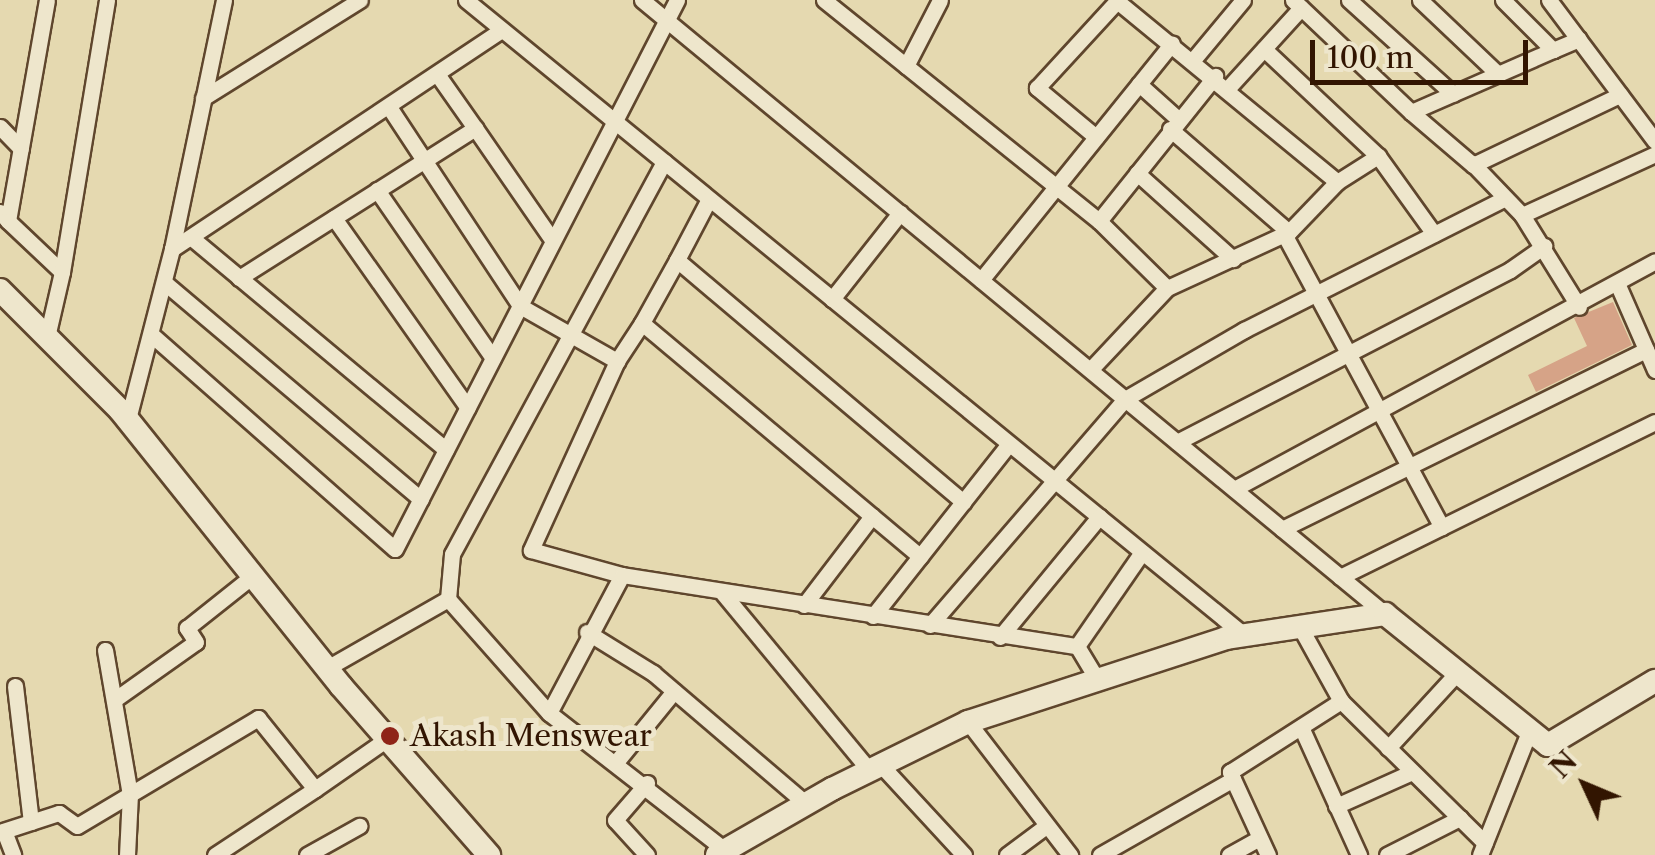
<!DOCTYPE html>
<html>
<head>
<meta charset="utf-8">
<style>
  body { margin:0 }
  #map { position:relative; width:1655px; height:855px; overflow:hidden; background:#e5d9b0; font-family:"Libre Caslon Text",serif }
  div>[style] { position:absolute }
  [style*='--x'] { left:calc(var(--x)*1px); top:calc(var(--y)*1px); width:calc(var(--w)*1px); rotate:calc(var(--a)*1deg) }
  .building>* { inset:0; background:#d6a387 }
  .roads { filter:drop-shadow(2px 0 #5f462d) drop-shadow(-2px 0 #5f462d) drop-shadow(0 2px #5f462d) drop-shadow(0 -2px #5f462d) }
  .street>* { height:15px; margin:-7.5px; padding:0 7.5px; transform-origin:7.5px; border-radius:7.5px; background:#eee6cc }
  .secondary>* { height:22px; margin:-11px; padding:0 11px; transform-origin:11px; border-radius:11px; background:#eee6cc }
  .dots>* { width:28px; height:28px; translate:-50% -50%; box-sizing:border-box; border:5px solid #eee6cc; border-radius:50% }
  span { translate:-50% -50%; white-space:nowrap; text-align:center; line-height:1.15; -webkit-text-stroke:10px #eee6cc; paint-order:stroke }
  .poi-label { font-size:30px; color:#321501 }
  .left { translate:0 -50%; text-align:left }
  .north { position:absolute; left:1535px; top:735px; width:100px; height:100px; -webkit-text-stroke:8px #eee6cc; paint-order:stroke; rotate:314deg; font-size:28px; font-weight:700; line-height:40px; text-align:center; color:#321501 }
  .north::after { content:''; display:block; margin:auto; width:35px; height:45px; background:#321501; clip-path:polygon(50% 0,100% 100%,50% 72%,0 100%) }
  .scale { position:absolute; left:1310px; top:40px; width:218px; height:45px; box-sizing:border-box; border:5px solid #321501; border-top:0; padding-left:12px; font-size:30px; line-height:35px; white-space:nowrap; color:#321501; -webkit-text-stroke:8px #eee6cc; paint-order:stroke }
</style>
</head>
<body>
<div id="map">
  <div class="building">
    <i style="clip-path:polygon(1613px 302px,1632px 345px,1536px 392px,1528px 375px,1587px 346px,1574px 318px)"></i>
  </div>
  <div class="roads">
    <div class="street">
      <i style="--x:466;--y:0;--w:1004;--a:39.22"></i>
      <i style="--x:642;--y:0;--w:964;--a:39.57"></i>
      <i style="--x:824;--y:0;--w:353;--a:38.8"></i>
      <i style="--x:1099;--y:221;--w:95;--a:44.6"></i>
      <i style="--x:1167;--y:288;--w:112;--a:133.2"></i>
      <i style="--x:1293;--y:0;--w:163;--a:43.5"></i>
      <i style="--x:1411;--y:112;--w:155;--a:-23.6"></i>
      <i style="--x:1349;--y:0;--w:140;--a:42.1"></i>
      <i style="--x:1420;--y:0;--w:108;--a:43.5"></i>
      <i style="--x:1503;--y:0;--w:71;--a:45"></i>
      <i style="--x:1553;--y:50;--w:28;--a:-23"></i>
      <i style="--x:1549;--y:0;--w:176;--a:53.1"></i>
      <i style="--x:1264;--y:49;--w:156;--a:43.2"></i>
      <i style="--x:1378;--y:156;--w:96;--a:54.3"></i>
      <i style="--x:1193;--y:60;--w:78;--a:-50.2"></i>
      <i style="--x:906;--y:66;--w:74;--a:-62.7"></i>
      <i style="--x:1139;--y:84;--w:52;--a:41.9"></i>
      <i style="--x:1229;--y:87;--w:107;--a:-47.7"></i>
      <i style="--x:203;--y:98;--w:185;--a:-32"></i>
      <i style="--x:389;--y:107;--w:238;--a:56.6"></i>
      <i style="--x:520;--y:306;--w:112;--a:29.6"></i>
      <i style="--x:617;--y:361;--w:45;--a:-56.7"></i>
      <i style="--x:1411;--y:112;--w:82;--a:40.5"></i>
      <i style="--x:1473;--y:165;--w:163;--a:-25.5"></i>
      <i style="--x:0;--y:127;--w:30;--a:46"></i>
      <i style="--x:475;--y:128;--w:137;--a:55.4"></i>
      <i style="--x:1170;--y:129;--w:157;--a:40.9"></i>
      <i style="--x:1096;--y:137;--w:77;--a:-140.3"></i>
      <i style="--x:1037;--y:88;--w:118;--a:-47.4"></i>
      <i style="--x:1117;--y:1;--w:285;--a:39.4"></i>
      <i style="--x:1337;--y:182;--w:69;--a:133.8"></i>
      <i style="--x:1289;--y:232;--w:134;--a:155.3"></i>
      <i style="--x:1472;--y:163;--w:72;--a:46.1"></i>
      <i style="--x:1522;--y:215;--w:108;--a:58.2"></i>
      <i style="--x:1137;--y:173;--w:129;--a:41.9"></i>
      <i style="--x:1337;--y:182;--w:49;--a:-32.4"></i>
      <i style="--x:377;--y:190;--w:204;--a:55.4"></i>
      <i style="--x:709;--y:199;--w:69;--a:117.7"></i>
      <i style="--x:677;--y:260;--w:375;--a:40.2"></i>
      <i style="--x:0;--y:212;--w:12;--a:48"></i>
      <i style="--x:8;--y:221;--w:224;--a:-80"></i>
      <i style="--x:1522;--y:215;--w:146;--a:-24.6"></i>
      <i style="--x:334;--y:218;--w:232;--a:54.8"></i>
      <i style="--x:8;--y:221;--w:74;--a:43.4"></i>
      <i style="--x:62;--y:272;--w:276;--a:-80.6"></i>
      <i style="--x:1099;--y:221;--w:186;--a:-51.3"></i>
      <i style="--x:1284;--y:234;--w:333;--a:61.7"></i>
      <i style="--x:193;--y:239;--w:329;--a:39.8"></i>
      <i style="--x:172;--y:249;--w:396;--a:-33.6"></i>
      <i style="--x:677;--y:260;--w:72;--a:119.1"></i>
      <i style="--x:642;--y:323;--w:363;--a:40"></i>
      <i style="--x:239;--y:278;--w:280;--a:-32.4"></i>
      <i style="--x:475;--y:128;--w:66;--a:-125.1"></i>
      <i style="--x:981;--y:280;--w:304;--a:-51.1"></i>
      <i style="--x:165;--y:283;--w:335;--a:40.2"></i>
      <i style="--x:1617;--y:283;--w:95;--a:66.4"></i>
      <i style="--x:832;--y:299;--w:110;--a:-51.7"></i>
      <i style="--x:153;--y:336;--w:322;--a:41.4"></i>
      <i style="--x:395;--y:549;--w:617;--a:-62.81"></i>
      <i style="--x:47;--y:337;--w:67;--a:-77"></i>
      <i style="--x:617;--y:361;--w:208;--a:114.5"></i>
      <i style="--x:531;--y:550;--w:94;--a:15.4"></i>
      <i style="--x:128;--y:419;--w:176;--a:-75.5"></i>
      <i style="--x:172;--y:249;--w:254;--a:-78.2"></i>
      <i style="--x:1177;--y:442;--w:375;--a:-27.3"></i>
      <i style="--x:1510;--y:270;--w:42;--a:-35.2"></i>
      <i style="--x:1234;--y:489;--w:479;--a:-28.4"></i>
      <i style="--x:1282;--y:529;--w:406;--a:-26.2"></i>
      <i style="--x:1340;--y:577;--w:351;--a:-26.2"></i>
      <i style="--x:721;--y:591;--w:232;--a:50.4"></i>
      <i style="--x:448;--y:599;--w:45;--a:-84.9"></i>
      <i style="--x:452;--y:554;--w:446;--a:-61.6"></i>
      <i style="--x:804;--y:605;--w:112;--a:-52.6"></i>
      <i style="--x:873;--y:616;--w:219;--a:-51.7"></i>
      <i style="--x:930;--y:625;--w:298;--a:-49.2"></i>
      <i style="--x:1125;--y:399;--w:138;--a:-30.1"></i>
      <i style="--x:1244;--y:330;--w:292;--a:-26.8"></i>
      <i style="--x:587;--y:632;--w:78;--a:31.8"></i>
      <i style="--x:653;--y:673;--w:200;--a:40.5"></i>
      <i style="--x:1000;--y:637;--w:156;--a:-50.5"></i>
      <i style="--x:1077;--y:646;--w:37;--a:59"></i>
      <i style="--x:105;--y:650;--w:146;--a:80.2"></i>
      <i style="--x:130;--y:794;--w:61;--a:92.8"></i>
      <i style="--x:327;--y:668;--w:139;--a:-29.7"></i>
      <i style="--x:448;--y:599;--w:152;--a:48.5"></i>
      <i style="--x:549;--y:713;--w:156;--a:-62.1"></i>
      <i style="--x:622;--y:575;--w:461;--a:8.9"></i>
      <i style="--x:1077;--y:646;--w:114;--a:-55.3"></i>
      <i style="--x:15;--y:686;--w:137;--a:83.3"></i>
      <i style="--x:114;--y:700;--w:100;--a:-35.3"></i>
      <i style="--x:196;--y:642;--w:17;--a:-123"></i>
      <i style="--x:187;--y:628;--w:87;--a:-38.5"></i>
      <i style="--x:1341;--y:701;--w:202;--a:44.6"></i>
      <i style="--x:549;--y:713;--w:222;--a:37.9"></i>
      <i style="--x:968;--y:722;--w:168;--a:52.5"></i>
      <i style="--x:1301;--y:727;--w:141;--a:65.6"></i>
      <i style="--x:1388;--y:748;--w:103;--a:-47.4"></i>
      <i style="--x:617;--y:761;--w:90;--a:-50.8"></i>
      <i style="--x:880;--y:764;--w:124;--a:47.3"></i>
      <i style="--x:1233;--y:779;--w:8;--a:-113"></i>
      <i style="--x:1230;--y:772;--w:132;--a:-32.6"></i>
      <i style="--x:1341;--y:701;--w:85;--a:-119"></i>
      <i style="--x:1336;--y:806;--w:83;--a:-24.1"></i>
      <i style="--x:4;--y:831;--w:26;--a:69"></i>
      <i style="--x:0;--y:832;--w:62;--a:-17.9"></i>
      <i style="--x:59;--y:813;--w:22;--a:36"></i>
      <i style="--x:77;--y:826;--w:211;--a:-30.8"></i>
      <i style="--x:258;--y:718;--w:91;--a:51.2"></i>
      <i style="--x:315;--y:789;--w:88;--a:-34.8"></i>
      <i style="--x:215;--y:855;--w:120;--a:-33.4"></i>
      <i style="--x:307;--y:855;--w:60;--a:-29.1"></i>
      <i style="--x:647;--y:855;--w:47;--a:-132.4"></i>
      <i style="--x:615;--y:820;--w:49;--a:-49.1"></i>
      <i style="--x:1007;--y:855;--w:49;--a:-36.6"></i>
      <i style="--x:1100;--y:855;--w:153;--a:-29.7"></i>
      <i style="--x:1233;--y:779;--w:84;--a:65.3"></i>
      <i style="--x:1229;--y:855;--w:35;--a:-29"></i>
      <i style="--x:1387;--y:855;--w:82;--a:-26.9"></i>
      <i style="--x:1480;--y:855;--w:132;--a:-68.3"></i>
    </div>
    <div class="secondary">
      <i style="--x:0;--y:290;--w:170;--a:45"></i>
      <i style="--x:120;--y:410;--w:354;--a:51.3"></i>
      <i style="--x:341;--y:686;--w:225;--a:48.8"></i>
      <i style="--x:717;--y:855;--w:133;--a:-29.9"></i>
      <i style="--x:832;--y:789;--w:152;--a:-26.2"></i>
      <i style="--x:968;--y:722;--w:271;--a:-18"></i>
      <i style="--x:1226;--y:638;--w:161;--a:-8.6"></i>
      <i style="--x:1385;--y:614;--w:209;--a:38.8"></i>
      <i style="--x:1548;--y:745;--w:125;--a:-30.9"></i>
    </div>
  </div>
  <div class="dots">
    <i style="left:390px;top:736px;background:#8f2418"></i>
  </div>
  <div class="poi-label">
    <span class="left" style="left:410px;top:736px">Akash Menswear</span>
  </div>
  <div class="north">N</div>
  <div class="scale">100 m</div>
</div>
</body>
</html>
